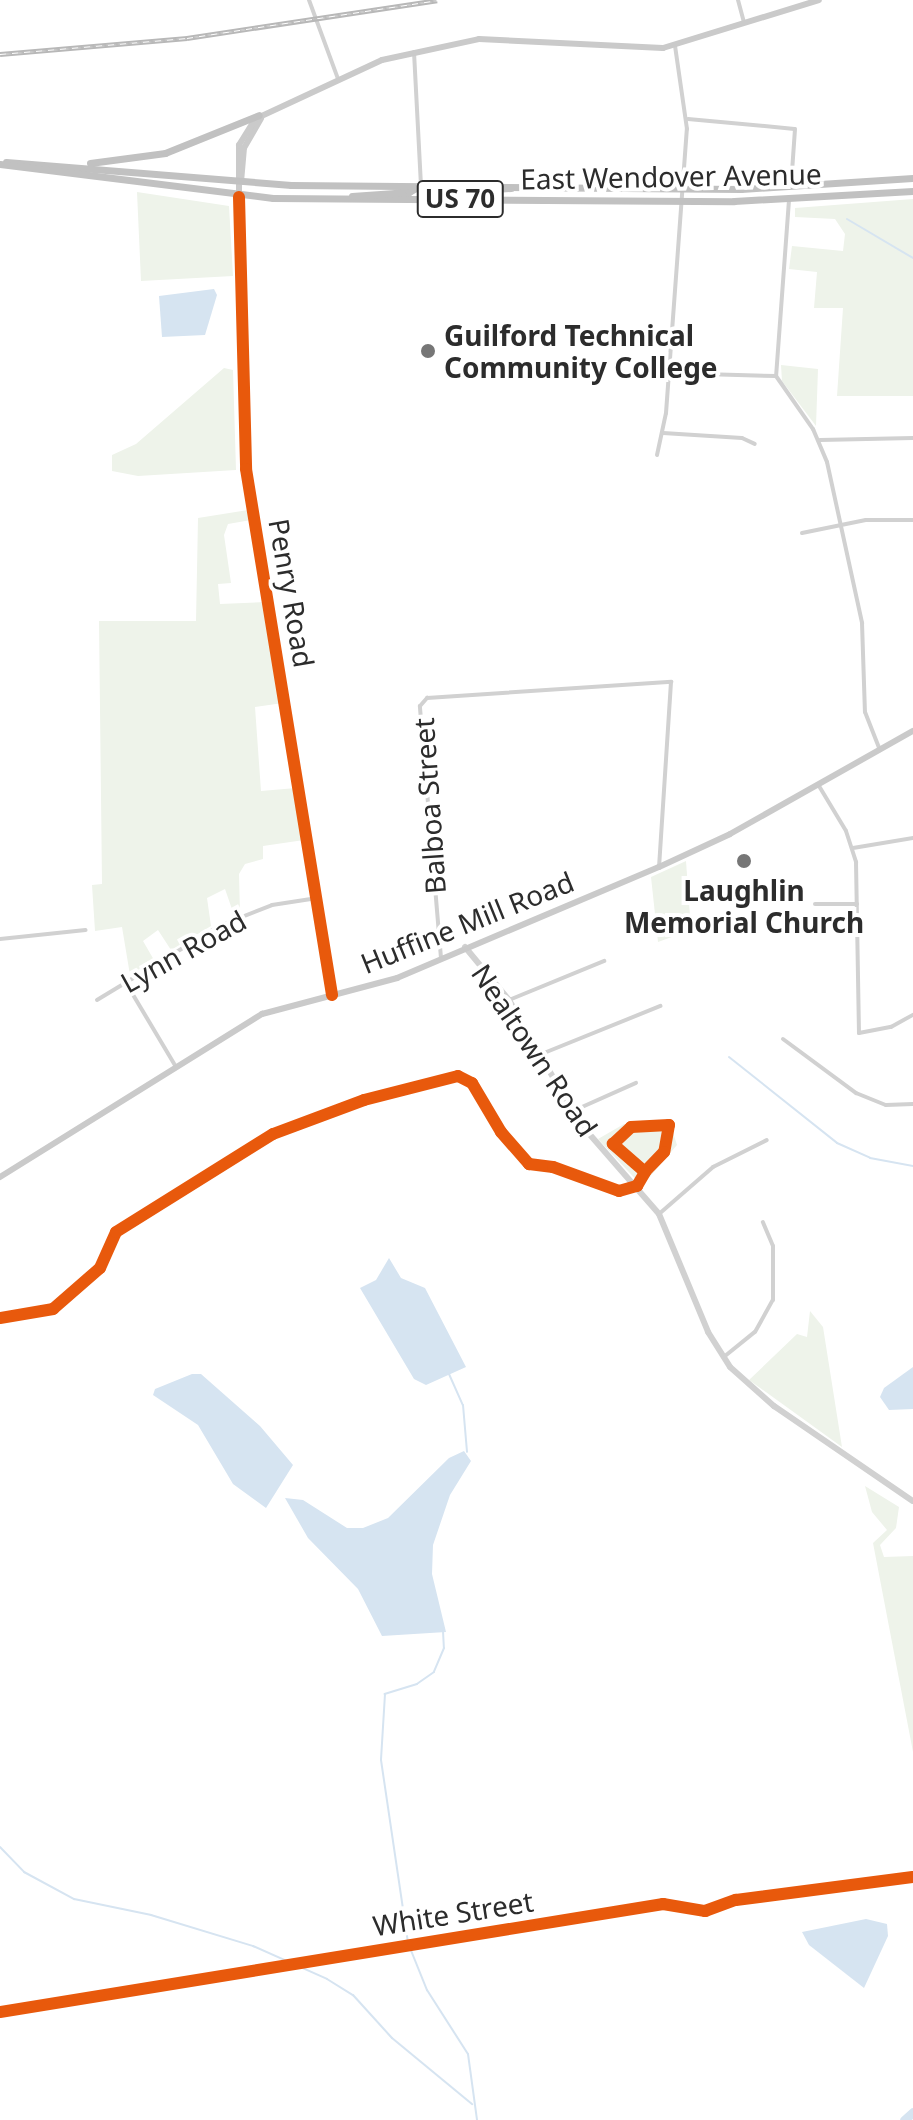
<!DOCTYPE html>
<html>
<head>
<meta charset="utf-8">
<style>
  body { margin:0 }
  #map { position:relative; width:913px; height:2120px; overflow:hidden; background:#fff; font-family:"Noto Sans",sans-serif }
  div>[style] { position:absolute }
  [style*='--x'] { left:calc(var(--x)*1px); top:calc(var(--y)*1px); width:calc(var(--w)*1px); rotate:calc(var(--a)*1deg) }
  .green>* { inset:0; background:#eef3ea }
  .water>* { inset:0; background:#d6e4f1 }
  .stream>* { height:2px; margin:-1px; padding:0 1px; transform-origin:1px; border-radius:1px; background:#d6e4f1 }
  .river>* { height:9px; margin:-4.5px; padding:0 4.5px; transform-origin:4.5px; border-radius:4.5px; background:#d6e4f1 }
  .minor>* { height:4px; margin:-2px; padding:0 2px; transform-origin:2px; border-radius:2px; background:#d1d1d1 }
  .tertiary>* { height:6px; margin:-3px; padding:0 3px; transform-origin:3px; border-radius:3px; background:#d1d1d1 }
  .secondary>* { height:6px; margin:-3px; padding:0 3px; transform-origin:3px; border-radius:3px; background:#cacaca }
  .trunk>* { height:7px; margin:-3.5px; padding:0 3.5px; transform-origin:3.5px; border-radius:3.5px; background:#c1c1c1 }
  .rail>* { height:5px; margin-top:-2.5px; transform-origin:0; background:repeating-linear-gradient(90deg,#fff 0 6px,#b8b8b8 0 12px); box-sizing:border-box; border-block:2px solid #b8b8b8 }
  .cycleway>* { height:12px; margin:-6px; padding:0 6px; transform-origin:6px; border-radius:6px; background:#e8590c }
  .dots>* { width:22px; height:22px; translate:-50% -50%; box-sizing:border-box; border:4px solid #fff; border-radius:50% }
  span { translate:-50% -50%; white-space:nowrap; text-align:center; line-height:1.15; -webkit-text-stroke:8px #fff; paint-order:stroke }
  .shield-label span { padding:2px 6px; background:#fff; border:2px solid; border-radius:6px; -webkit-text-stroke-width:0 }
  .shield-label { font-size:26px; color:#2c2c2c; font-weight:700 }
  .street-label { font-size:28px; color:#2c2c2c }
  .poi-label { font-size:28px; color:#2c2c2c; font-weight:700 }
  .left { translate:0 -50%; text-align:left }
</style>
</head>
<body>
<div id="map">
  <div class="green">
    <i style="clip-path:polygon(137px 192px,229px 206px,233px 276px,141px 281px)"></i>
    <i style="clip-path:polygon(913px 199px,913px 396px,837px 396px,843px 308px,814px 308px,817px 272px,789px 269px,792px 246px,843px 251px,845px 234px,835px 219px,795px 217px,795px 208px)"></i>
    <i style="clip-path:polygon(781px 365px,818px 369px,816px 426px,782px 381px)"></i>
    <i style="clip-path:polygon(224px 368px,233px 370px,236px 470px,138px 476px,112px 471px,112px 455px,136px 444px)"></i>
    <i style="clip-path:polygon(248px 510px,251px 520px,228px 524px,224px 535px,231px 583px,218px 584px,220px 604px,266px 602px,283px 703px,255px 707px,261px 791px,296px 788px,304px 840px,263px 846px,263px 859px,245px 864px,239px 874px,240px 913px,234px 915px,225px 889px,207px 898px,211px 926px,171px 950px,158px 930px,143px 941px,154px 960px,130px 975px,122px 927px,95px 931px,92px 885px,102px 884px,99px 621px,196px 621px,198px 518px)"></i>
    <i style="clip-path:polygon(686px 861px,691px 930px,658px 942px,651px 877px)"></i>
    <i style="clip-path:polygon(670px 1123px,677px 1145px,642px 1186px,598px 1139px,624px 1124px)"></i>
    <i style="clip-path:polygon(810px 1311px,823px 1327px,842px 1447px,749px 1380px,797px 1334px,807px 1337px)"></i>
    <i style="clip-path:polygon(865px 1486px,899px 1507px,896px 1528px,880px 1545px,884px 1557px,913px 1556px,913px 1752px,873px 1543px,887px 1530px,872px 1512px)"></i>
  </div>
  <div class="water">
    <i style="clip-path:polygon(214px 289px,217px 295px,205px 335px,162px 337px,159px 296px)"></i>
    <i style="clip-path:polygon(389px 1258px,401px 1278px,425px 1288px,466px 1367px,426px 1385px,414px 1379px,360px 1288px,376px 1280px)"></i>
    <i style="clip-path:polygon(913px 1367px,913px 1409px,889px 1410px,880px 1397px,884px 1388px)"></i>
    <i style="clip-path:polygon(192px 1374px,201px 1374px,260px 1426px,293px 1465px,266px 1508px,233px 1484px,198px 1425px,153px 1395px,155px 1389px)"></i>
    <i style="clip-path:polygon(464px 1451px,471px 1461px,450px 1495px,433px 1545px,432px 1574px,446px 1632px,382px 1636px,358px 1589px,308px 1538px,285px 1498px,303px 1500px,347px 1528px,363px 1528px,388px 1518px,449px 1458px)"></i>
    <i style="clip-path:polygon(866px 1919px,887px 1924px,888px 1936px,864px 1988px,809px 1945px,802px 1932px)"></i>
  </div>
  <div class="stream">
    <i style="--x:847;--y:219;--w:77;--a:30.6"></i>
    <i style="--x:729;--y:1057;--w:138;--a:38.5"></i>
    <i style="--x:837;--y:1143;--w:36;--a:24"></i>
    <i style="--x:870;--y:1158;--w:44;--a:10.5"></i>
    <i style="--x:449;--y:1374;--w:34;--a:66"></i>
    <i style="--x:463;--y:1405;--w:47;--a:85.1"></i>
    <i style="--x:443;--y:1631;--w:17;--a:87"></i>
    <i style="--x:444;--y:1648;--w:26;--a:113"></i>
    <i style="--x:434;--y:1672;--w:21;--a:145"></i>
    <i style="--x:417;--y:1684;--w:34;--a:163"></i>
    <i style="--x:385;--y:1694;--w:66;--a:93.5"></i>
    <i style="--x:381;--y:1760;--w:185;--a:81.6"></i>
    <i style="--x:408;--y:1943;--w:51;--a:68"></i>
    <i style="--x:427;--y:1990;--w:76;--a:57.4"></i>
    <i style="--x:468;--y:2054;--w:67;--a:82.2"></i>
    <i style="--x:0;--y:1847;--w:35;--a:46"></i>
    <i style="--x:24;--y:1872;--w:57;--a:28.4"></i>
    <i style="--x:74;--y:1899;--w:79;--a:11.7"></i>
    <i style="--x:151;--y:1915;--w:107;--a:16.9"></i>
    <i style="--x:253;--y:1946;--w:81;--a:24"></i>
    <i style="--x:327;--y:1979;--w:31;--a:32"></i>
    <i style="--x:353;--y:1995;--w:58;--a:47.8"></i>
    <i style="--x:392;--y:2038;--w:104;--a:39.5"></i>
  </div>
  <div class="river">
    <i style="--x:904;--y:2120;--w:12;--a:-42"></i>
  </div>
  <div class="minor">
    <i style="--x:309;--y:0;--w:84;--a:69.8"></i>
    <i style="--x:738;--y:0;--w:23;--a:75"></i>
    <i style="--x:414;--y:52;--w:133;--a:87"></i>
    <i style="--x:688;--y:119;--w:107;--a:5.3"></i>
    <i style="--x:795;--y:129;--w:57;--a:94"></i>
    <i style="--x:789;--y:200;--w:176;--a:94.2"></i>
    <i style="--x:776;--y:376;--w:65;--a:55.1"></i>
    <i style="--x:813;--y:429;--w:36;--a:67"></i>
    <i style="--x:827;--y:462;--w:165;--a:77.7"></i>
    <i style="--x:862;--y:623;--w:89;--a:88.1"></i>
    <i style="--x:865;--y:712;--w:41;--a:68.5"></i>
    <i style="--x:667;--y:373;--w:109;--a:1.6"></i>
    <i style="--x:663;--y:433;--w:79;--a:3.6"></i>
    <i style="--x:742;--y:438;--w:14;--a:25"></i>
    <i style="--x:820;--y:440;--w:93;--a:-1.2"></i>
    <i style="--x:657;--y:455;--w:43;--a:-77.9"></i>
    <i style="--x:666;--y:413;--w:285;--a:-85.8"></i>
    <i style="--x:687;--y:129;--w:84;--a:-98.2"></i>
    <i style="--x:802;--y:533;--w:65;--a:-11.5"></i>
    <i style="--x:866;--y:520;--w:47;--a:0"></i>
    <i style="--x:819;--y:786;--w:52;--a:59"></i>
    <i style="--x:846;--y:831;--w:33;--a:72"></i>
    <i style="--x:856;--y:862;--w:171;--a:89"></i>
    <i style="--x:859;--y:1033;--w:33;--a:-11"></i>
    <i style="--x:891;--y:1027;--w:25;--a:-29"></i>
    <i style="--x:853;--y:848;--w:61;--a:-9.5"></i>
    <i style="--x:815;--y:904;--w:42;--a:0"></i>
    <i style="--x:0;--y:939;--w:86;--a:-6"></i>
    <i style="--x:441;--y:958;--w:253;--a:-94.8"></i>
    <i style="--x:420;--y:706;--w:11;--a:-49"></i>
    <i style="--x:427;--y:698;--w:245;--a:-3.8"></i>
    <i style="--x:671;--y:682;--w:185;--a:93.7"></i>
    <i style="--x:126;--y:983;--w:98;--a:59.2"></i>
    <i style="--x:97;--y:1000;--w:143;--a:-31.2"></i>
    <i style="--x:219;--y:926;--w:57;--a:-21.6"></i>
    <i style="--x:272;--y:905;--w:46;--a:-8.8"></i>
    <i style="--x:509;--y:1000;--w:103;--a:-22.3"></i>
    <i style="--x:783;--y:1039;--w:91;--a:36.5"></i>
    <i style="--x:856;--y:1093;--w:32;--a:22"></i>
    <i style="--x:886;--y:1105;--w:27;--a:-2"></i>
    <i style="--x:539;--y:1055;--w:131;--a:-22"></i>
    <i style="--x:573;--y:1111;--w:69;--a:-24"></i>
    <i style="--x:659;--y:1214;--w:72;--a:-41"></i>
    <i style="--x:713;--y:1167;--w:60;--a:-26.6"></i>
    <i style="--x:725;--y:1356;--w:38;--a:-39"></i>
    <i style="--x:755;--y:1332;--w:37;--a:-61"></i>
    <i style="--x:773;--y:1300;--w:54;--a:-90"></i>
    <i style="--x:773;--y:1246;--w:26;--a:-113"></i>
    <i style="--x:0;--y:2012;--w:672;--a:-9.25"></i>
    <i style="--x:663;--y:1904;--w:43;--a:9.5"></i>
    <i style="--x:705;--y:1911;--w:33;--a:-20"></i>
    <i style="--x:736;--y:1900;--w:178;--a:-7.4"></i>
  </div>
  <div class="tertiary">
    <i style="--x:239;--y:197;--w:272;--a:88.5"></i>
    <i style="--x:246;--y:469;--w:533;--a:80.71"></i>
    <i style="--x:465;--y:947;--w:69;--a:50.3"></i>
    <i style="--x:509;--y:1000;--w:139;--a:60.3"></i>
    <i style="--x:578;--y:1121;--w:123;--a:48.9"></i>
    <i style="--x:659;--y:1214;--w:128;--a:67.4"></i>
    <i style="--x:708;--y:1332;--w:41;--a:57.8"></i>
    <i style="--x:730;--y:1367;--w:59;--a:41.6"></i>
    <i style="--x:774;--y:1406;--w:168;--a:34.4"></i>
  </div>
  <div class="secondary">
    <i style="--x:241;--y:182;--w:34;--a:-85"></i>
    <i style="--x:244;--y:148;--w:34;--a:-60"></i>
    <i style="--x:239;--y:197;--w:52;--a:-90"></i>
    <i style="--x:239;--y:145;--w:31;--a:-58"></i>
    <i style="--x:255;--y:119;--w:140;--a:-24.9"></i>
    <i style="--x:382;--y:60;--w:99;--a:-12.2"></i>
    <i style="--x:479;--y:39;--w:184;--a:2.8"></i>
    <i style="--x:663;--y:48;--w:163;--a:-17.1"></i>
    <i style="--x:0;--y:1177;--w:309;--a:-31.9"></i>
    <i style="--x:262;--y:1014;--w:140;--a:-14.9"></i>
    <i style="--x:397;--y:978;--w:285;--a:-23"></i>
    <i style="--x:659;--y:867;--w:78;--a:-24.9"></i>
    <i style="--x:730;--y:834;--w:210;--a:-29.4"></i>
  </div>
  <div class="trunk">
    <i style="--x:6;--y:162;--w:286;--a:4.6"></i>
    <i style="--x:291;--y:185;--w:450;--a:0.5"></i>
    <i style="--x:741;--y:189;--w:172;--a:-3.7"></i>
    <i style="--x:90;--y:163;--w:76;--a:-7.6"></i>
    <i style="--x:165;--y:153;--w:101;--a:-22"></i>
    <i style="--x:0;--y:164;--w:275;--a:7.1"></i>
    <i style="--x:273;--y:198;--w:461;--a:0.4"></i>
    <i style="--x:734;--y:201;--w:179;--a:-3.2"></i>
    <i style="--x:352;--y:196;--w:57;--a:-4"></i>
    <i style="--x:409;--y:192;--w:14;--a:-30"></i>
    <i style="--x:418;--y:199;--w:11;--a:-34"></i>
    <i style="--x:427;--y:193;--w:84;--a:-3.4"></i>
  </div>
  <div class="rail">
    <i style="--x:0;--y:54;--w:188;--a:-4.9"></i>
    <i style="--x:187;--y:38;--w:253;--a:-8.6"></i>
  </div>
  <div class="cycleway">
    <i style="--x:239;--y:197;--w:272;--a:88.5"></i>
    <i style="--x:246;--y:469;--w:533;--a:80.71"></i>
    <i style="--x:669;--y:1125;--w:27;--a:100"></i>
    <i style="--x:664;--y:1152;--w:28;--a:134"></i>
    <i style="--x:645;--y:1172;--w:43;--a:-138.8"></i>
    <i style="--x:613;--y:1144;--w:25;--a:-43"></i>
    <i style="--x:631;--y:1127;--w:38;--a:-3"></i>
    <i style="--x:0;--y:1318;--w:54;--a:-9.6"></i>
    <i style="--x:53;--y:1309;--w:62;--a:-41.1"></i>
    <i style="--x:100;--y:1268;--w:39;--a:-66"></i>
    <i style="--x:116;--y:1232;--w:185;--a:-32"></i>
    <i style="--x:273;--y:1134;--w:97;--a:-20.5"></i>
    <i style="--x:364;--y:1100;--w:97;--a:-14.3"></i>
    <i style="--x:458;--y:1076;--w:16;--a:27"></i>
    <i style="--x:472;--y:1083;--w:57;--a:59.4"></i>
    <i style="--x:501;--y:1132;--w:43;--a:48.8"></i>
    <i style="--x:529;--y:1164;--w:24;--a:7"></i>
    <i style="--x:553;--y:1167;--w:70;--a:20"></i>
    <i style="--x:619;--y:1191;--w:19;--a:-16"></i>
    <i style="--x:637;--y:1186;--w:16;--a:-60"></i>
    <i style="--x:0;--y:2012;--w:672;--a:-9.25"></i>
    <i style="--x:663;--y:1904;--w:43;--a:9.5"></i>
    <i style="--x:705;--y:1911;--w:33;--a:-20"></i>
    <i style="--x:736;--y:1900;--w:178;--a:-7.4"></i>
  </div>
  <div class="dots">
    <i style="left:428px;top:351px;background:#767676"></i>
    <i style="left:744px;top:861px;background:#767676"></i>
  </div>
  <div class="shield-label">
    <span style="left:460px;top:199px">US 70</span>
  </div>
  <div class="street-label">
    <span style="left:671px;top:176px;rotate:-1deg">East Wendover Avenue</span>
    <span style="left:292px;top:593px;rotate:80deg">Penry Road</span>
    <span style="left:429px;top:806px;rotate:-94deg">Balboa Street</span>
    <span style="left:467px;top:922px;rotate:-22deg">Huffine Mill Road</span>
    <span style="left:183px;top:951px;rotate:-29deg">Lynn Road</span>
    <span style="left:535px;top:1050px;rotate:56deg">Nealtown Road</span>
    <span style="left:453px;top:1913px;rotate:-9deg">White Street</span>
  </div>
  <div class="poi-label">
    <span class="left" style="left:444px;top:351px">Guilford Technical<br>Community College</span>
    <span style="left:744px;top:906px">Laughlin<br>Memorial Church</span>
  </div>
</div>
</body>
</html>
